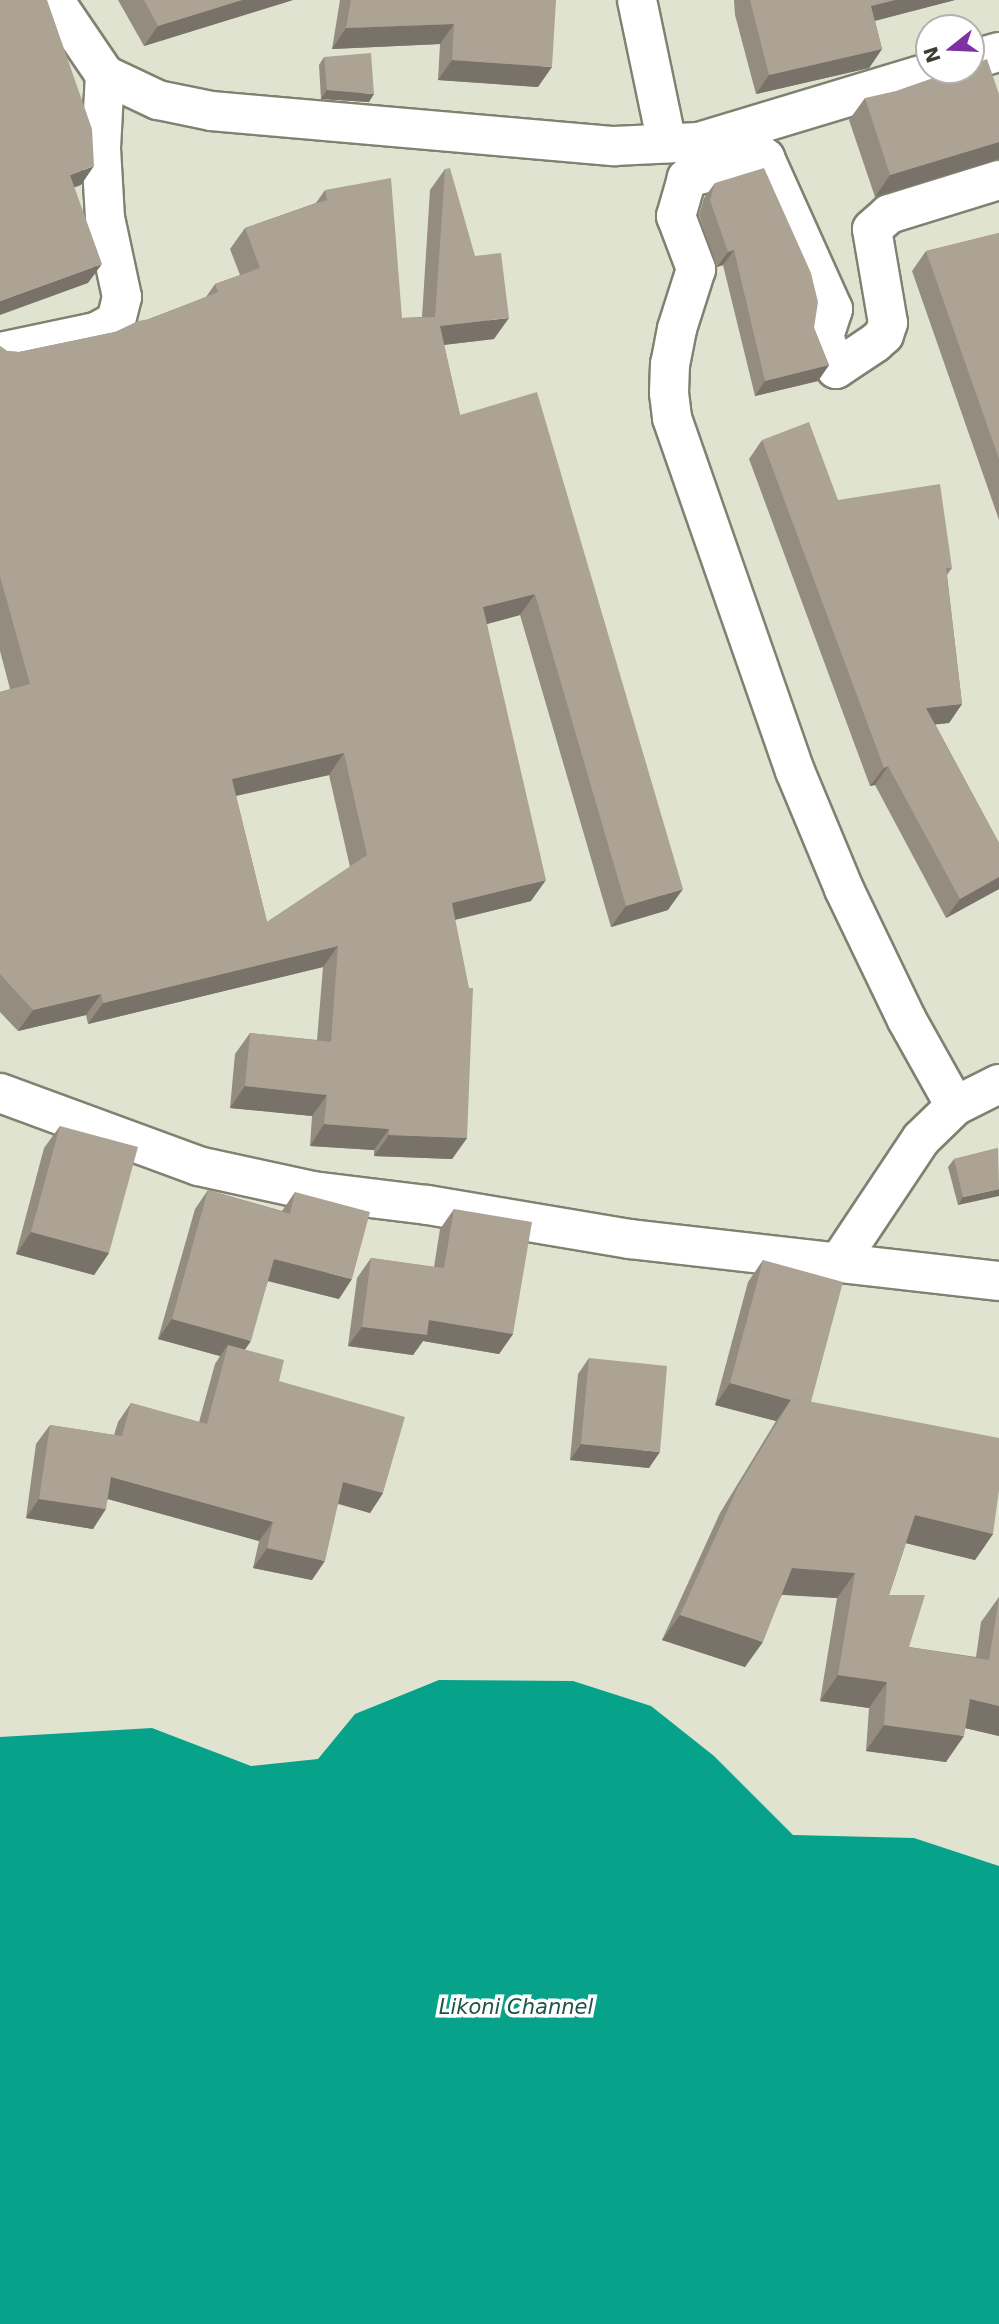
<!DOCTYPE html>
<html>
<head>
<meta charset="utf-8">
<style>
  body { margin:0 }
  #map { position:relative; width:999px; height:2324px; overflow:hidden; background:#e1e3d1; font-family:"DejaVu Sans",sans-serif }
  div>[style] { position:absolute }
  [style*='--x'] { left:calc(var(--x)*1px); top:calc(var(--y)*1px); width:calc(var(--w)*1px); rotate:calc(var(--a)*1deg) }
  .water>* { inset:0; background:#06a289 }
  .roads { filter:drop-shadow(2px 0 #808271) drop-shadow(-2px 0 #808271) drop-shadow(0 2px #808271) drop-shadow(0 -2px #808271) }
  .minor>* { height:38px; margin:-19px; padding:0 19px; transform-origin:19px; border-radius:19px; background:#fff }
  .wall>* { inset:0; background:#948c7f }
  .shaded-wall>* { inset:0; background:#787268 }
  .building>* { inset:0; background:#aca394 }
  span { translate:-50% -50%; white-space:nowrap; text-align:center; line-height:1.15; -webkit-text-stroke:7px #fff; paint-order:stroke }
  .water-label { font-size:21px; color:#205449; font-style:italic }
  .north { position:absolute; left:915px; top:14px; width:70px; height:70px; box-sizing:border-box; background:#fff; border:2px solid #b1b1af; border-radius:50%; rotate:252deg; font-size:19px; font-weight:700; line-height:28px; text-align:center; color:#3d3d36 }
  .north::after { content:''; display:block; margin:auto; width:24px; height:32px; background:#7f31a2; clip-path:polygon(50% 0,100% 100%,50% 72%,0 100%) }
</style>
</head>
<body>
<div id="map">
  <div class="water">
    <i style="clip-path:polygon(439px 1680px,573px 1681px,651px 1706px,714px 1756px,793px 1835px,914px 1838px,999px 1866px,999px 2324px,0 2324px,0 1737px,152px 1728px,251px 1766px,318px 1759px,355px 1714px)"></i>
  </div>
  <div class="roads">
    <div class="minor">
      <i style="--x:54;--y:0;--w:91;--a:55.8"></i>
      <i style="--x:105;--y:75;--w:59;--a:25.3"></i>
      <i style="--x:158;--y:100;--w:54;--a:11.7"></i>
      <i style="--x:211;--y:111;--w:405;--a:5"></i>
      <i style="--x:614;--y:146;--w:85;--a:-2.7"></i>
      <i style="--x:699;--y:142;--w:250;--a:-16.8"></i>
      <i style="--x:637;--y:0;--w:146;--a:78.2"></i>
      <i style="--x:971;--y:60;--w:29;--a:-16"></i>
      <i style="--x:746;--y:144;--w:24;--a:36"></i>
      <i style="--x:765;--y:158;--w:166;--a:65.8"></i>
      <i style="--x:833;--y:309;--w:28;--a:108"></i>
      <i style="--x:824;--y:336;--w:35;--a:70"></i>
      <i style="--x:836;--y:369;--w:47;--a:-33.7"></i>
      <i style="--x:875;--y:343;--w:12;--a:-42"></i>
      <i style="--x:884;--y:335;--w:13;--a:-72"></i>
      <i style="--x:888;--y:323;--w:95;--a:-99.7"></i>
      <i style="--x:872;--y:229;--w:23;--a:-41"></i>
      <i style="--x:889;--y:214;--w:115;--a:-17.2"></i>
      <i style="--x:765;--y:158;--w:81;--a:165.6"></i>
      <i style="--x:687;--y:178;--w:40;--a:106"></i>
      <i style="--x:676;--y:216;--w:57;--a:69.3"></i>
      <i style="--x:696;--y:269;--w:63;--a:107.6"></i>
      <i style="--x:677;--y:329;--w:36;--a:101"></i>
      <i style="--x:670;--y:364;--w:29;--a:92"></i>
      <i style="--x:669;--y:393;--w:25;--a:83"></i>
      <i style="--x:672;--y:418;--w:374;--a:70.8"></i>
      <i style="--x:795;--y:771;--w:128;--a:67.4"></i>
      <i style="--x:844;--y:889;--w:145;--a:64.3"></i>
      <i style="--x:907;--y:1020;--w:98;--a:60.8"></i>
      <i style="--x:0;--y:352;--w:98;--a:-11.8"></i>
      <i style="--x:96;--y:332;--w:23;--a:-29"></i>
      <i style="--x:116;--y:321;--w:25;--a:-76"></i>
      <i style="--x:122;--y:297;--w:81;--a:-102.1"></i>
      <i style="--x:105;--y:218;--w:70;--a:-93.3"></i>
      <i style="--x:101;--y:148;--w:73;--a:-86.9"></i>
      <i style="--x:0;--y:1093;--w:211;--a:20.2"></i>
      <i style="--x:198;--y:1166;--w:118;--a:12.3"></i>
      <i style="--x:313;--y:1191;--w:115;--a:7"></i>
      <i style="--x:427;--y:1205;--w:206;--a:9.5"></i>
      <i style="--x:630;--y:1239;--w:371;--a:6.5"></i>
      <i style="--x:839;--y:1262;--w:148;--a:-56.3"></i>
      <i style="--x:921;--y:1139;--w:47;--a:-44.1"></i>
      <i style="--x:955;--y:1106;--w:49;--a:-26.6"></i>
    </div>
  </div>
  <div class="wall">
    <i style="clip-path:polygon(118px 0,293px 0,144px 46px)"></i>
    <i style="clip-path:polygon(340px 0,556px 0,538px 87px,438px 80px,440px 44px,332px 49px)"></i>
    <i style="clip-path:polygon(734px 0,955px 0,875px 21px,882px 49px,869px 68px,756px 94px,735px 15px)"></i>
    <i style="clip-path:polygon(324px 57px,369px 102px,321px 99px,319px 65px)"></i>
    <i style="clip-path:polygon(999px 94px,999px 159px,875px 197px,849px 120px,865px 98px)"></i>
    <i style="clip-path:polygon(evenodd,445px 169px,494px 339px,444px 345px,460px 415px,668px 910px,611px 927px,520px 615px,487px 624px,531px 901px,455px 920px,467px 1138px,452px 1159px,374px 1156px,374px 1150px,310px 1146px,312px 1116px,230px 1108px,235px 1054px,250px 1033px,317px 1040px,323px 967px,88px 1024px,86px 1015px,18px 1031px,0 1012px,0 692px,10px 689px,0 651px,0 346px,7px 351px,19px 352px,115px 332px,206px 297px,215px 284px,240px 275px,230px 249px,245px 228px,316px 203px,325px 190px,402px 318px,422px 317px,430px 190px,445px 169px,329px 775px,350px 867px,267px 922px,236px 796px,329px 775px)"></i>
    <i style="clip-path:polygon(715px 183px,814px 328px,829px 365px,818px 381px,755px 396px,723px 265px,717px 267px,699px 215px,704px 198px)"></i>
    <i style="clip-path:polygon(999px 233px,999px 520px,912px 271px,926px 251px)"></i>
    <i style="clip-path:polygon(762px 440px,838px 500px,952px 568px,947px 575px,962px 704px,949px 723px,935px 724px,999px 843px,999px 889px,946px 918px,875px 785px,870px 786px,749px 459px)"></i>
    <i style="clip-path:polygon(60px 1126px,109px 1253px,94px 1275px,16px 1254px,44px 1148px)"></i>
    <i style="clip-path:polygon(998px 1148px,958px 1205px,948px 1167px,954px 1159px)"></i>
    <i style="clip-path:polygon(208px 1190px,282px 1211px,295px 1192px,339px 1299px,268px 1281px,245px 1350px,279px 1381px,383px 1493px,370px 1513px,338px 1504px,312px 1580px,253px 1568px,259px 1541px,108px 1499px,93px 1529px,26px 1518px,36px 1444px,50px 1425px,114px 1435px,118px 1422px,131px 1403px,199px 1422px,215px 1364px,220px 1356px,158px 1339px,195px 1209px)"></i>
    <i style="clip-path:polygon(454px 1209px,513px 1334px,499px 1354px,423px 1341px,413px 1355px,348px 1346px,357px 1278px,371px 1258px,434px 1267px,440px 1229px)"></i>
    <i style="clip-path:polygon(763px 1260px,811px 1402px,993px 1534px,975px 1560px,906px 1543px,889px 1595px,909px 1647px,976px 1657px,981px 1622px,999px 1597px,999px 1736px,965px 1728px,946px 1762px,866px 1751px,869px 1708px,820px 1701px,837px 1598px,782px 1595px,745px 1667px,662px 1640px,720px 1513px,776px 1421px,715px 1405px,748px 1282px)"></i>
    <i style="clip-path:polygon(589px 1358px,649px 1468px,570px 1460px,578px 1374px)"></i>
  </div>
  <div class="shaded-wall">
    <i style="clip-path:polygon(242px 0,293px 0,144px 46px,158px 26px)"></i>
    <i style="clip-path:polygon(895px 0,955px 0,858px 25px,871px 6px)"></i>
    <i style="clip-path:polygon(454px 24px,440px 44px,332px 49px,346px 28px)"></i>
    <i style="clip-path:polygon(882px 49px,869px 68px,756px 94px,769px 75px)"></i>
    <i style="clip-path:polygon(452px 60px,552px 67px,538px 87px,438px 80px)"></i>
    <i style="clip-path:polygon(327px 90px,374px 94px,369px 102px,321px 99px)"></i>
    <i style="clip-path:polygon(999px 142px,999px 159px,875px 197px,890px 175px)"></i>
    <i style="clip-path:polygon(94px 166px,81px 185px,56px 194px,70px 175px)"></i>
    <i style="clip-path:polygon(734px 250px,723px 265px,717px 267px,728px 252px)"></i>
    <i style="clip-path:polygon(102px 264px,88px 283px,0 315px,0 301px)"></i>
    <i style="clip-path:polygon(509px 318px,494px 339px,425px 347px,440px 326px)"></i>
    <i style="clip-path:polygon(829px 365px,818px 381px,755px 396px,765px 381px)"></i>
    <i style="clip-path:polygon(535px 594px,520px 615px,468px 629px,483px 607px)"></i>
    <i style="clip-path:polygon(962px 704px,949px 723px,913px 727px,926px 708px)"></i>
    <i style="clip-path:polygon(344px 753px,329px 775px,217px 800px,232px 779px)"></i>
    <i style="clip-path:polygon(888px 766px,875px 785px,870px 786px,884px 768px)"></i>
    <i style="clip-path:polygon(999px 877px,999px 889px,946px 918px,960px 899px)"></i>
    <i style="clip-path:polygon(546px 880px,531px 901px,437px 924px,452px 903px)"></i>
    <i style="clip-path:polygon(683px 889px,668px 910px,611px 927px,626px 906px)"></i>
    <i style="clip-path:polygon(338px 946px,323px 967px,88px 1024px,103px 1003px)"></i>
    <i style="clip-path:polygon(101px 994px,86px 1015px,18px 1031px,33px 1010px)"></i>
    <i style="clip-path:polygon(245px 1086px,327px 1095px,312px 1116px,230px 1108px)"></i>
    <i style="clip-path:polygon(324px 1124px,389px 1129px,374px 1150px,310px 1146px)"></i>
    <i style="clip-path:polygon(389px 1135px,467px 1138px,452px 1159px,374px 1156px)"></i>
    <i style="clip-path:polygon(999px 1189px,999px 1196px,958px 1205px,963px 1197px)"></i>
    <i style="clip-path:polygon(31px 1232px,109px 1253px,94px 1275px,16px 1254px)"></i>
    <i style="clip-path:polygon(274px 1259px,352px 1279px,339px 1299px,260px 1279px)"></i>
    <i style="clip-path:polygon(172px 1319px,251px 1341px,237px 1361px,228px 1345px,220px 1356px,158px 1339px)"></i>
    <i style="clip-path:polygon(429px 1320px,513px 1334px,499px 1354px,423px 1341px,413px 1355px,348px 1346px,362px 1327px)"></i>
    <i style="clip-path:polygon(730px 1383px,791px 1400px,776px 1421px,715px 1405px)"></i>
    <i style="clip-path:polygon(581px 1444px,660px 1452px,649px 1468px,570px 1460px)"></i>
    <i style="clip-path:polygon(111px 1477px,273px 1522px,259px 1541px,97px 1496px)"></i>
    <i style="clip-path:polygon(343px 1482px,383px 1493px,370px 1513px,330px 1501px)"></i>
    <i style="clip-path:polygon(39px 1499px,106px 1509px,93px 1529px,26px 1518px)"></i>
    <i style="clip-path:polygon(915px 1515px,993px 1534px,975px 1560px,897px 1541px)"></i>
    <i style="clip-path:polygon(267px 1548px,325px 1561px,312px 1580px,253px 1568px)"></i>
    <i style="clip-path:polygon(792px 1568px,855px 1573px,837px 1598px,774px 1594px)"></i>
    <i style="clip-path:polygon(680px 1615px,763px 1642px,745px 1667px,662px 1640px)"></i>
    <i style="clip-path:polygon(838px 1675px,887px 1682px,869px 1708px,820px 1701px)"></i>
    <i style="clip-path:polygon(970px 1699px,999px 1706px,999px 1736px,952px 1725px)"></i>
    <i style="clip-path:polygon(884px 1725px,964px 1736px,946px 1762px,866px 1751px)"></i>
  </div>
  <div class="building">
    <i style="clip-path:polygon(0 0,47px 0,92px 129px,94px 166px,70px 175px,102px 264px,0 301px)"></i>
    <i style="clip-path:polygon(144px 0,242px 0,158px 26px)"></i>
    <i style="clip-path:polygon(351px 0,556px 0,552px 67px,452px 60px,454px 24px,346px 28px)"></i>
    <i style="clip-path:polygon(750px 0,895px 0,871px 6px,882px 49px,769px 75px)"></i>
    <i style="clip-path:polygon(371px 53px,374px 94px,327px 90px,324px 57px)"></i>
    <i style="clip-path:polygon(987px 59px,999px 94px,999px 142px,890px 175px,865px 98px,896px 91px,956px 70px,971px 70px,971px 65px)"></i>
    <i style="clip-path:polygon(evenodd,450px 168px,475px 256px,501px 253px,509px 318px,440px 326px,460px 415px,537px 392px,683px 889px,626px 906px,535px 594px,483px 607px,546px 880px,452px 903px,469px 988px,473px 988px,467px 1138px,389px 1135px,389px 1129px,324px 1124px,327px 1095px,245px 1086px,250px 1033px,331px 1042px,338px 946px,103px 1003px,101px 994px,33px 1010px,0 974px,0 692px,30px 684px,0 576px,0 346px,7px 351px,19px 352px,115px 332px,138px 321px,150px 319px,218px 292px,215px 284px,260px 268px,245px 228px,327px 200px,325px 190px,391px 178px,402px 318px,435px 317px,445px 169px,450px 168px,344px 753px,367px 855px,267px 922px,232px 779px,344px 753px)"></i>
    <i style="clip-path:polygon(764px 168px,811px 273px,818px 302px,814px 328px,829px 365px,765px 381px,734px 250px,728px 252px,710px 200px,715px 183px)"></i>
    <i style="clip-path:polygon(999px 233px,999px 459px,926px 251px)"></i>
    <i style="clip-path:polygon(809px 422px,838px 500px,940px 484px,952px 568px,946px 568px,962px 704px,926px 708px,999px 843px,999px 877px,960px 899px,888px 766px,884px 768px,762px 440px)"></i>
    <i style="clip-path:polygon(60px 1126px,138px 1147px,109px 1253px,31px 1232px)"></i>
    <i style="clip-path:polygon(998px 1148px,999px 1189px,963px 1197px,954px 1159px)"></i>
    <i style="clip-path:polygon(208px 1190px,290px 1214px,295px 1192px,370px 1212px,352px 1279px,274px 1259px,251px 1341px,172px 1319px)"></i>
    <i style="clip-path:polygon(454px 1209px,532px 1222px,513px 1334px,429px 1320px,427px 1335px,362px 1327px,371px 1258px,444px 1268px)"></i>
    <i style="clip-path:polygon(763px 1260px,843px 1282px,811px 1402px,792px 1398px,791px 1400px,730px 1383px)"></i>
    <i style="clip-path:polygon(228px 1345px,284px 1360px,279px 1381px,405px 1417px,383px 1493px,343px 1482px,325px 1561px,267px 1548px,273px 1522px,111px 1477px,106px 1509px,39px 1499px,50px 1425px,122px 1436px,131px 1403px,207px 1424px)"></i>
    <i style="clip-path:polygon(589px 1358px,667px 1366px,660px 1452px,581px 1444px)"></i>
    <i style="clip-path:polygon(792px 1398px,999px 1438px,999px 1490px,993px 1534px,915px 1515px,889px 1595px,925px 1595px,909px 1647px,989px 1660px,999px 1598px,999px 1706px,970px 1699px,964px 1736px,884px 1725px,887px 1682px,838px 1675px,855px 1573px,792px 1568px,763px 1642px,680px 1615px,738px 1487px)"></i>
  </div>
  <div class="water-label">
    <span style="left:516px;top:2007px">Likoni Channel</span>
  </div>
  <div class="north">N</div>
</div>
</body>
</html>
